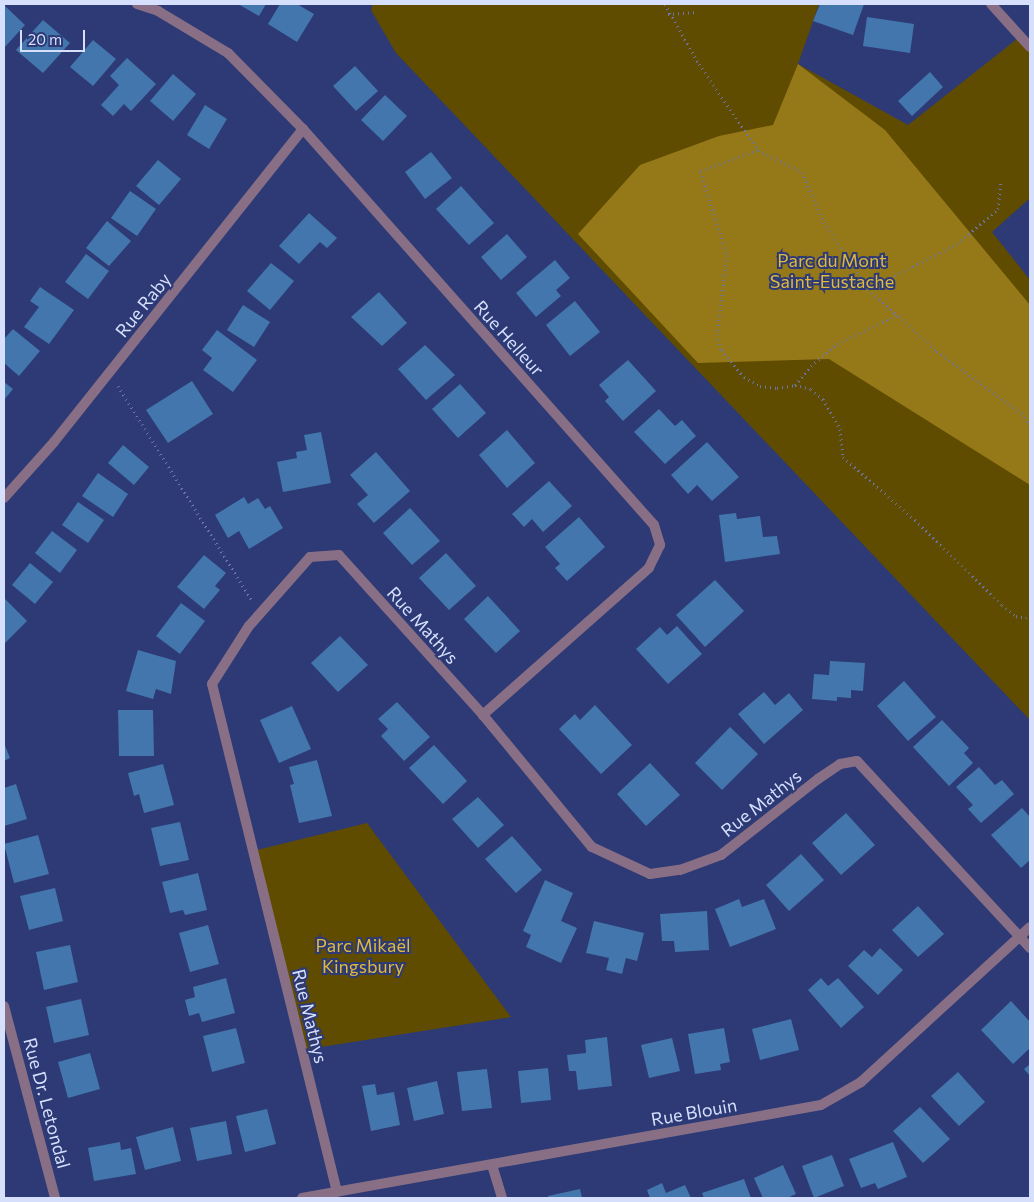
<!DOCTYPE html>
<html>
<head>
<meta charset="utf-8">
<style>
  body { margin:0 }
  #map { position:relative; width:1034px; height:1202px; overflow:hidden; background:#2d3a75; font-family:Commissioner,sans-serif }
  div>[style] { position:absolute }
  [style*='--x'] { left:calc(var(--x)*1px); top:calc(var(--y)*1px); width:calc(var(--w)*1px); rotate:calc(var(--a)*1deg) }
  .green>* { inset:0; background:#5f4c01 }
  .forest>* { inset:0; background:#957918 }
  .building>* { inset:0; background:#4376ad }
  .path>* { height:3px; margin-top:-1.5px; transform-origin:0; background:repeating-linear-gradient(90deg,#6c77a7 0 1px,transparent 0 5px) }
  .minor>* { height:10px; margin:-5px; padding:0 5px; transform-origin:5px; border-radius:5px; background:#896f85 }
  span { translate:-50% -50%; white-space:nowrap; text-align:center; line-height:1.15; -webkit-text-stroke:4px #2d3a75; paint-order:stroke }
  .park-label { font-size:18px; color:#dfba3f }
  .street-label { font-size:18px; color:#d6dffc }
  .frame { position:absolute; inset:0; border:5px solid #d6dffc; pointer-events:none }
  .scale { position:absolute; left:20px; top:30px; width:65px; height:22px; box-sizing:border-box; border:2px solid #d6dffc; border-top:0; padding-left:6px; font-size:15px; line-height:18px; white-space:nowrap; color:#d6dffc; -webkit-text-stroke:4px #2d3a75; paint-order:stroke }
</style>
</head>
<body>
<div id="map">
  <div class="green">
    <i style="clip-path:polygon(373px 4px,819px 4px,798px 64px,908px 125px,1021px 36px,1030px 47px,1030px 198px,992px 232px,1030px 280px,1030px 720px,396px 53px,371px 10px)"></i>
    <i style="clip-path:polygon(367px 823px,511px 1017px,302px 1050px,253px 851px)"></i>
  </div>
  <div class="forest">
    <i style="clip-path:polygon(798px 64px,885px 130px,1030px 305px,1030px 485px,829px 359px,698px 363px,578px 234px,640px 165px,719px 136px,773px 125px)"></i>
  </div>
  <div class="building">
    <i style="clip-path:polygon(238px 4px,266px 4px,259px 16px)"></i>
    <i style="clip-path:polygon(280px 4px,297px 4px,314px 14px,297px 42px,268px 24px)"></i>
    <i style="clip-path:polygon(820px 4px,864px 4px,853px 35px,813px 21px)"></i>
    <i style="clip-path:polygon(4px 5px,25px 25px,4px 48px)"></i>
    <i style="clip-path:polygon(867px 17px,914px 24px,910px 53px,863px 46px)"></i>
    <i style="clip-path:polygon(43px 20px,70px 43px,43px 73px,16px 50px)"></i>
    <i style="clip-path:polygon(93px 40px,116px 59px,93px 86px,70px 67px)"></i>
    <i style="clip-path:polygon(127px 58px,156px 84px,131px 111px,124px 104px,113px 116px,101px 105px,119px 85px,110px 76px)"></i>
    <i style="clip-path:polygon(355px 66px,378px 91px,356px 111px,333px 86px)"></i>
    <i style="clip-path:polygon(930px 72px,943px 87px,912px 116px,898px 101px)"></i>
    <i style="clip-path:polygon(173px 74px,196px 94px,173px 121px,150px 101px)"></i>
    <i style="clip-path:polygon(385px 95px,407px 116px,383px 141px,361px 120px)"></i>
    <i style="clip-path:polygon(205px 105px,227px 119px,209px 149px,187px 135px)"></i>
    <i style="clip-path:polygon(431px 152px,452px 178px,425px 199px,405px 172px)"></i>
    <i style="clip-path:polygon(158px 160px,181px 179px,159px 205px,136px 186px)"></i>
    <i style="clip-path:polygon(461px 186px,494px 223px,469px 245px,436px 209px)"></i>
    <i style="clip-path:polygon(130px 191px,156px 209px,137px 236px,111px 218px)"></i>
    <i style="clip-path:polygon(309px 213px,337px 238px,327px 248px,320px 242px,299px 264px,279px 246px)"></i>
    <i style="clip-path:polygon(107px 221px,131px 241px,109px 266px,86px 248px)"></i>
    <i style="clip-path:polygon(507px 234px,527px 257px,501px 280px,481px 257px)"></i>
    <i style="clip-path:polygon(86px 254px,109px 271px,88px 299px,65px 282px)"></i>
    <i style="clip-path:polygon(555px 260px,570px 278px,556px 290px,561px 296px,536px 317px,516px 293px)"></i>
    <i style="clip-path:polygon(271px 263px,294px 281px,270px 310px,247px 291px)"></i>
    <i style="clip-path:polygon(40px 287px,74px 310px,49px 344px,24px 327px,39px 307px,30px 301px)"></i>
    <i style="clip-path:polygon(379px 292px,407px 323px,382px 346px,351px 317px)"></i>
    <i style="clip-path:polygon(575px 301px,600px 332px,570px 356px,546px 325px)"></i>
    <i style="clip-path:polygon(243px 305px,270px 322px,254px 347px,227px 330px)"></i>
    <i style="clip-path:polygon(13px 329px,40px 351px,19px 376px,4px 363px,4px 339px)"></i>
    <i style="clip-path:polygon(217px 330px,257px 360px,233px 392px,203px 370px,212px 358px,202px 350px)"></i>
    <i style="clip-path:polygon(425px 345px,455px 375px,426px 400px,398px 369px)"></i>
    <i style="clip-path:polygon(628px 360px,656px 391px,623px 421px,605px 401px,609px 397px,599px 385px)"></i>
    <i style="clip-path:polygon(192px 381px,213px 414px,168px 443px,146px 410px)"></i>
    <i style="clip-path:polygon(4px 382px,13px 389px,4px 400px)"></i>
    <i style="clip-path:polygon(460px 384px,486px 413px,458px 438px,432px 409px)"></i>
    <i style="clip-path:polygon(659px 409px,675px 426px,682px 420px,696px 436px,665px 464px,634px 432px)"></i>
    <i style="clip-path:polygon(507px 430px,535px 463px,507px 488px,479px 455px)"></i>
    <i style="clip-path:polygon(321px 432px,331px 483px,283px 492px,277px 462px,297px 458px,296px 452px,307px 450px,304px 435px)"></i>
    <i style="clip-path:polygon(707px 442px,739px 477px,712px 501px,697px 485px,688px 494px,671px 475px)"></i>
    <i style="clip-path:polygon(123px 445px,149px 467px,134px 485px,108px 463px)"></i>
    <i style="clip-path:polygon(376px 452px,410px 491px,374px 523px,357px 504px,368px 495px,350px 475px)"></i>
    <i style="clip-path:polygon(98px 473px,128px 494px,113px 517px,82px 496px)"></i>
    <i style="clip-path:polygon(549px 481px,572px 506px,543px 532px,532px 519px,524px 527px,512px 514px)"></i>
    <i style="clip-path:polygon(244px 497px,248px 504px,258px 498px,265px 509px,270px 506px,283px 528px,249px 549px,239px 531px,228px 538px,215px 515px)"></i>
    <i style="clip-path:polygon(78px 502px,104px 520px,88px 543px,62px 525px)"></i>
    <i style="clip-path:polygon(410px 508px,440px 541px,412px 565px,383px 533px)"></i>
    <i style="clip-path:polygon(736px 513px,737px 519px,760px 516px,763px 537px,777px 536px,780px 554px,725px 562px,719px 515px)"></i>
    <i style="clip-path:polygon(579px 517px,605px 547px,567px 581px,555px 568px,560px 564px,545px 547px)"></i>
    <i style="clip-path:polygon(52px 531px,77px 550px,60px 573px,35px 553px)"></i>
    <i style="clip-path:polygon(446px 553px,476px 586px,449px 610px,419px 578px)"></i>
    <i style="clip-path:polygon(204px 555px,226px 573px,215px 586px,220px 590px,204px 609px,177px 587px)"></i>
    <i style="clip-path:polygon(30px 563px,53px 582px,35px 604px,12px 585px)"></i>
    <i style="clip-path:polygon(715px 580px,744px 611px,705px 647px,676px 615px)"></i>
    <i style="clip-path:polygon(488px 596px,520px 631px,496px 653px,464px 619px)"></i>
    <i style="clip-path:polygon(4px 598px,27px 621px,4px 644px)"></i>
    <i style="clip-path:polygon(181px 603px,205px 621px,180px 654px,156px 636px)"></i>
    <i style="clip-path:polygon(677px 626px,702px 654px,668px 684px,636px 649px,660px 627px,667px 635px)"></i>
    <i style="clip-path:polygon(340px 636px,368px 665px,338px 692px,311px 663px)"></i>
    <i style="clip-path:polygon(138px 650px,176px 661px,171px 694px,156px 689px,153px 699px,126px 691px)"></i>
    <i style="clip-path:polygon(830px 661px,865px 663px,863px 691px,851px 690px,851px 698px,837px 697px,837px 701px,812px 699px,814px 674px,829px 675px)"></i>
    <i style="clip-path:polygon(904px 681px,936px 717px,908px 741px,877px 706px)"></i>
    <i style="clip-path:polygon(764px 692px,775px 705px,789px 693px,803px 710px,764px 744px,738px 714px)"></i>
    <i style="clip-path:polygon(397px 702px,430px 737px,404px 761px,381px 736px,388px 729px,378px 719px)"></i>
    <i style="clip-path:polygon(595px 705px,632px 745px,601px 774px,559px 729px,575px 714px,580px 720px)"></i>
    <i style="clip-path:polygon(292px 706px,311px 749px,279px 763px,260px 720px)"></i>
    <i style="clip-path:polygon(118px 710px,153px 710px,154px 756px,119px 756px)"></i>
    <i style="clip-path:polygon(942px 720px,969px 748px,964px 753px,973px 763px,949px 786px,913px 747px)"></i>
    <i style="clip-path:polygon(730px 727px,758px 754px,722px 790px,695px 763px)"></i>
    <i style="clip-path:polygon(4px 743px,10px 758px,4px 761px)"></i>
    <i style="clip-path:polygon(434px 745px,467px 781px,443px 804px,409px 768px)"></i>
    <i style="clip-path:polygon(317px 760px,332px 816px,299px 823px,290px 785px,294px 784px,289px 767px)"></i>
    <i style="clip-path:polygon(650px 763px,680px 795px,646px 826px,617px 794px)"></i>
    <i style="clip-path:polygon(163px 764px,174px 805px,144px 813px,139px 794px,134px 796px,128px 773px)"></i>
    <i style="clip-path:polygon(979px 767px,995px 785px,1002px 780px,1014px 794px,981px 823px,968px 809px,973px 805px,956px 787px)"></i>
    <i style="clip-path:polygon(16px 784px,27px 819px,4px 826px,4px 788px)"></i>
    <i style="clip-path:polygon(478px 797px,504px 825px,478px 848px,452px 819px)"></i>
    <i style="clip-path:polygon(1022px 808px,1030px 817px,1030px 860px,1021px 868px,991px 835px)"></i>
    <i style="clip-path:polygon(846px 813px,875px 845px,841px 875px,812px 843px)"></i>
    <i style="clip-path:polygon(180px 822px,189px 860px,160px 866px,151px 828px)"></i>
    <i style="clip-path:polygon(38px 835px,49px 874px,14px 883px,4px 844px)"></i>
    <i style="clip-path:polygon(512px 836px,542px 870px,516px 893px,485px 859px)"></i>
    <i style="clip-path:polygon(801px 854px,824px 880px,789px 911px,766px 885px)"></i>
    <i style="clip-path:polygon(198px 873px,207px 910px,185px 915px,183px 910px,170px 913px,162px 882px)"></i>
    <i style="clip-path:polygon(545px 880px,573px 893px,561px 921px,577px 928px,561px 963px,526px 947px,531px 935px,523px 931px)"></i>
    <i style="clip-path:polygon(55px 888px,63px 921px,29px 930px,20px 896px)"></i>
    <i style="clip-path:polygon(739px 899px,742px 907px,764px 899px,776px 929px,730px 947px,715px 909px)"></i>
    <i style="clip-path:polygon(918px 906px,944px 934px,918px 957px,892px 930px)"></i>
    <i style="clip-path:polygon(707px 911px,709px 950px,675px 952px,674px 941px,662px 941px,660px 914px)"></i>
    <i style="clip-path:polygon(594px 921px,644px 933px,637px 961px,626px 958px,622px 974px,606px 970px,609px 958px,586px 953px)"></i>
    <i style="clip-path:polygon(208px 925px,219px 964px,190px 972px,179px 933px)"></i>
    <i style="clip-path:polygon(70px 945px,78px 982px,44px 990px,36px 952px)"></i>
    <i style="clip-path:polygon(880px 948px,903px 970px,878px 995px,848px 966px,864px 950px,872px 957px)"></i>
    <i style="clip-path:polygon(226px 978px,235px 1013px,202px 1022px,199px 1013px,189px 1016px,185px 1000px,195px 997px,193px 987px)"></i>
    <i style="clip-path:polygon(821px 978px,828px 986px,838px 978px,864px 1007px,841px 1028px,808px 990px)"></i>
    <i style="clip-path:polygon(81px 999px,89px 1035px,54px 1043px,46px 1007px)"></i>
    <i style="clip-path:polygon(1011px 1001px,1030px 1022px,1030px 1048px,1013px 1064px,981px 1030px)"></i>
    <i style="clip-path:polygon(791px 1019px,799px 1050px,760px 1060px,752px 1029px)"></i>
    <i style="clip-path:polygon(236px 1028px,245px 1063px,212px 1072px,203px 1036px)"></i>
    <i style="clip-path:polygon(724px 1028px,730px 1062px,720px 1064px,721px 1070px,695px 1074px,688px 1034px)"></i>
    <i style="clip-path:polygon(607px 1037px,612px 1086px,578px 1090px,576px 1071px,569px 1071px,567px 1055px,586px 1053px,585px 1040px)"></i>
    <i style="clip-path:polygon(672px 1038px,680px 1071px,649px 1078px,641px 1045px)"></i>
    <i style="clip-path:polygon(90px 1053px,100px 1089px,68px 1098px,58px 1062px)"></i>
    <i style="clip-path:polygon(1030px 1064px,1030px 1076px,1024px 1069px)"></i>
    <i style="clip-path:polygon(548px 1068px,551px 1100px,521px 1103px,518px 1071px)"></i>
    <i style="clip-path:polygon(487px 1069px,492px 1108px,462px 1111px,457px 1072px)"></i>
    <i style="clip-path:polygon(958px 1072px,985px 1102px,959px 1126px,931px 1096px)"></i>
    <i style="clip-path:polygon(437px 1081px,444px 1114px,414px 1121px,407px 1088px)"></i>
    <i style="clip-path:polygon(375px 1084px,377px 1095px,394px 1092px,400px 1125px,371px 1131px,362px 1086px)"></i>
    <i style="clip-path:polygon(920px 1107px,950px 1139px,923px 1163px,893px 1131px)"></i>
    <i style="clip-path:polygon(267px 1109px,276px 1144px,245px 1152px,236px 1116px)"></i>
    <i style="clip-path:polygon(226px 1121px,232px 1154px,197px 1161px,190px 1128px)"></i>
    <i style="clip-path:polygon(173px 1127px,181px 1161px,145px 1170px,136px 1137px)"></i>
    <i style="clip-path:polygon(120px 1142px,121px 1150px,131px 1148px,136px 1174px,94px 1181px,88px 1148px)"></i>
    <i style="clip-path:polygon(893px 1142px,907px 1177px,878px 1189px,875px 1183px,861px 1188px,849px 1159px)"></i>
    <i style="clip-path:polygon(832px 1155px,844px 1186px,814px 1198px,802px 1166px)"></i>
    <i style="clip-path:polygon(783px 1165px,796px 1194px,787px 1198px,763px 1198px,754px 1178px)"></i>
    <i style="clip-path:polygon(744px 1179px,751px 1198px,704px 1198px,702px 1193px)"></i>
    <i style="clip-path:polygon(662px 1183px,666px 1193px,685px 1185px,691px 1198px,650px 1198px,647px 1190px)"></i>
    <i style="clip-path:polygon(580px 1189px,582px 1198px,549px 1198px,548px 1196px)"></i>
  </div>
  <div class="path">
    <i style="--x:665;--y:4;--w:69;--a:60.5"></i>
    <i style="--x:699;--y:64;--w:104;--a:55.5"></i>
    <i style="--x:758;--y:150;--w:49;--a:26.6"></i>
    <i style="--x:802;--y:172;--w:55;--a:66.3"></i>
    <i style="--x:824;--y:222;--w:80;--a:56.7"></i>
    <i style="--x:868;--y:289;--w:93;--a:41.9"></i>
    <i style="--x:937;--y:351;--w:104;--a:36.4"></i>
    <i style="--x:1021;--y:413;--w:15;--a:53"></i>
    <i style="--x:668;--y:14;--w:29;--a:-4"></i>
    <i style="--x:758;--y:150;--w:62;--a:160.1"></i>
    <i style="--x:700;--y:171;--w:88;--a:72.2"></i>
    <i style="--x:727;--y:255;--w:80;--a:97.2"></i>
    <i style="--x:717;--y:334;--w:16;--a:76"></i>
    <i style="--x:721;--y:350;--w:35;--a:50"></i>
    <i style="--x:744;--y:377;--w:18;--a:29"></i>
    <i style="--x:760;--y:386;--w:17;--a:7"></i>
    <i style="--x:777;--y:388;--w:18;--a:-9"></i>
    <i style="--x:795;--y:385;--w:16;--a:14"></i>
    <i style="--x:811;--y:389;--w:16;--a:40"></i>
    <i style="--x:823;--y:399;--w:34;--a:60"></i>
    <i style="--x:840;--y:429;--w:28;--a:84"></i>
    <i style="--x:843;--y:457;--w:96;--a:41.2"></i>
    <i style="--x:915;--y:520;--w:122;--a:44.3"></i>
    <i style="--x:1002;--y:605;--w:18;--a:38"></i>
    <i style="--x:1016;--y:616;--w:10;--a:11"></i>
    <i style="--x:1026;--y:618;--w:6;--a:-45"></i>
    <i style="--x:868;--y:289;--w:100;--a:-26.8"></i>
    <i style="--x:957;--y:244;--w:54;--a:-40.5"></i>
    <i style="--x:998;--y:209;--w:29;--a:-84"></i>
    <i style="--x:795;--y:385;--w:25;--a:-50"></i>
    <i style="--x:811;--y:366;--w:34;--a:-40"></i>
    <i style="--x:837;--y:344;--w:67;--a:-25.8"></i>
    <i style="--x:118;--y:386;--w:251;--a:58"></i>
  </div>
  <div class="minor">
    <i style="--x:137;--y:4;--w:22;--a:18"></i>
    <i style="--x:158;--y:11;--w:82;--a:31"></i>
    <i style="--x:228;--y:53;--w:107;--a:45.4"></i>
    <i style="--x:303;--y:129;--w:529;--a:48.45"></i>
    <i style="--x:654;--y:525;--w:21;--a:73"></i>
    <i style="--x:660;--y:545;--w:25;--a:116"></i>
    <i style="--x:649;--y:568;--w:222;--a:138.5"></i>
    <i style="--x:991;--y:4;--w:58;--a:47.8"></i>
    <i style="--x:4;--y:498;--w:75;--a:-48.2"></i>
    <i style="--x:54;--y:442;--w:400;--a:-51.5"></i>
    <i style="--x:4;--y:1006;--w:199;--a:75.1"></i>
    <i style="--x:492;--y:1165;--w:34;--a:73"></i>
    <i style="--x:337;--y:1192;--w:523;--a:-103.82"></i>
    <i style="--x:212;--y:684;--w:69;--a:-57.5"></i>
    <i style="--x:249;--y:626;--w:92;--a:-48.5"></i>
    <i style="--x:310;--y:557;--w:29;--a:-4"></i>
    <i style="--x:339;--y:555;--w:215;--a:48"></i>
    <i style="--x:483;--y:715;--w:171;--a:50.5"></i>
    <i style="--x:592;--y:847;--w:64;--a:25"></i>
    <i style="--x:650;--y:874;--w:30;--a:-8"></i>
    <i style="--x:680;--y:870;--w:44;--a:-20.1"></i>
    <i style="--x:721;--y:855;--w:123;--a:-38.1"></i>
    <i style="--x:818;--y:779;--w:27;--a:-34"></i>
    <i style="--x:840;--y:764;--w:17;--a:-10"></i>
    <i style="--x:857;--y:761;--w:255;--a:47.2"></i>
    <i style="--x:302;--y:1198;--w:527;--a:-10.16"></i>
    <i style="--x:821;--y:1105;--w:46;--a:-29.9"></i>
    <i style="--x:861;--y:1082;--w:229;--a:-42.5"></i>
  </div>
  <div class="park-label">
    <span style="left:832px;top:271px">Parc du Mont<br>Saint-Eustache</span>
    <span style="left:363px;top:956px">Parc Mikaël<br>Kingsbury</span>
  </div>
  <div class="street-label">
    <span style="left:143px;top:305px;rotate:-51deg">Rue Raby</span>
    <span style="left:509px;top:338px;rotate:48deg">Rue Helleur</span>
    <span style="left:423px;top:625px;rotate:48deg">Rue Mathys</span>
    <span style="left:761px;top:803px;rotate:-38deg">Rue Mathys</span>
    <span style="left:310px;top:1016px;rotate:76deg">Rue Mathys</span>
    <span style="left:47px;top:1103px;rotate:75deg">Rue Dr. Letondal</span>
    <span style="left:694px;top:1112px;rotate:-10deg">Rue Blouin</span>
  </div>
  <div class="frame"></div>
  <div class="scale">20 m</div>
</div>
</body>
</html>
